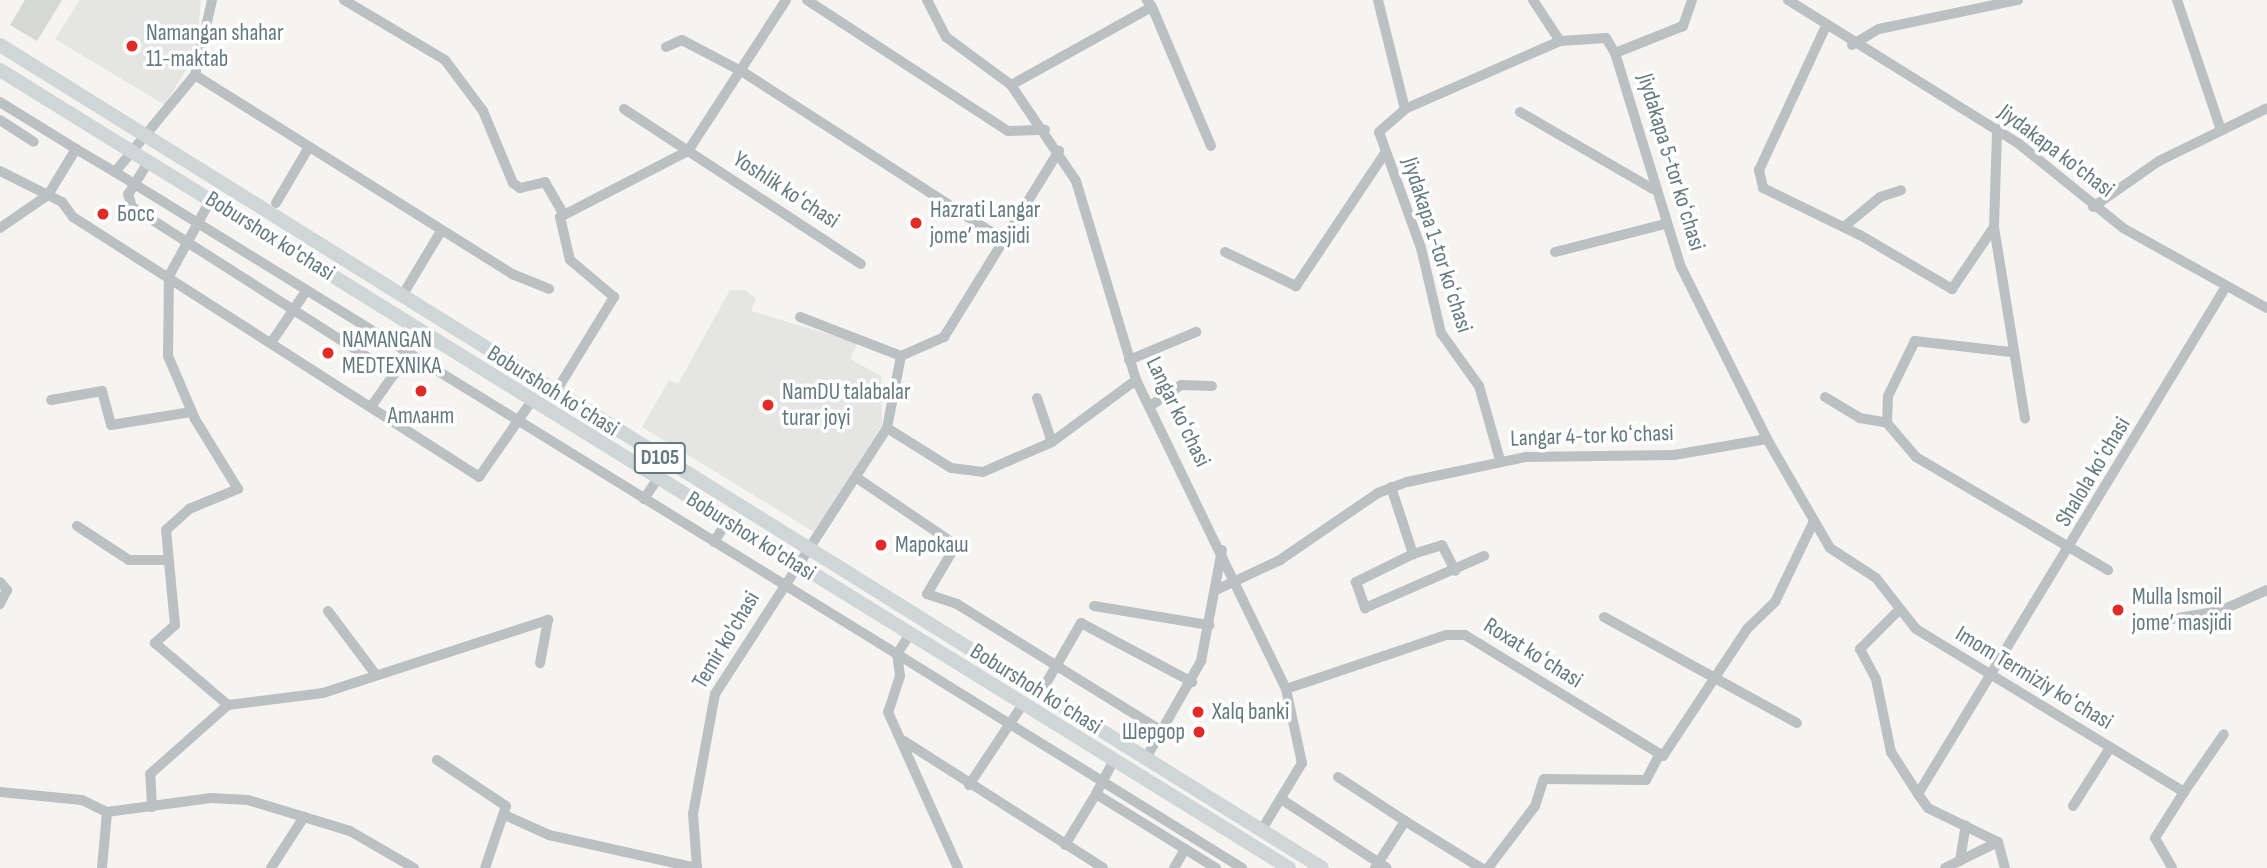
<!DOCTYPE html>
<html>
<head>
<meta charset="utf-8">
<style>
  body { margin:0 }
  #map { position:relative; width:2267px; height:868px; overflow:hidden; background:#f5f4f1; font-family:"Sofia Sans Condensed",sans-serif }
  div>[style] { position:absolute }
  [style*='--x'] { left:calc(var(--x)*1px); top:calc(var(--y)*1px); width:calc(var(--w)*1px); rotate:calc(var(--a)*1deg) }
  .built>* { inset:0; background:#e5e6e4 }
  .green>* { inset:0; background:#d5d9d0 }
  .minor>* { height:10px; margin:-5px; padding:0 5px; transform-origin:5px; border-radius:5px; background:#bbc1c3 }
  .major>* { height:14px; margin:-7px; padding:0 7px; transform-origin:7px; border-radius:7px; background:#ced6d7 }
  .dots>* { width:19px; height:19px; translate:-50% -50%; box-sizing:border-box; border:4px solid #fff; border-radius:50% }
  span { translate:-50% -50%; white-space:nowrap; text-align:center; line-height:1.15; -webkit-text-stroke:7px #fff; paint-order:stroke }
  .shield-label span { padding:2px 5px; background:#fff; border:2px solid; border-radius:5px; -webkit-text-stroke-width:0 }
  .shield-label { font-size:21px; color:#647a81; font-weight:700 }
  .poi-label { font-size:23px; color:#647a81 }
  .left { translate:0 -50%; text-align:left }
  .right { translate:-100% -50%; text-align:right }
  .street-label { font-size:23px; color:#647a81 }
</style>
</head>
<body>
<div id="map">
  <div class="built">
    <i style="clip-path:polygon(80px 0,201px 0,196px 53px,165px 105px,55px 39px)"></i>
    <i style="clip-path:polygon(730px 290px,745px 290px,756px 299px,751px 311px,858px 343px,850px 359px,881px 376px,882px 425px,814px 532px,642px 427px,669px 380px,678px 384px)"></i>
  </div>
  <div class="green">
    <i style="clip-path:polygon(25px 0,62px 0,37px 41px,10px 25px)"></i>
  </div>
  <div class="minor">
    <i style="--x:344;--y:0;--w:117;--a:30.7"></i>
    <i style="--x:445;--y:60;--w:64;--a:53.3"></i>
    <i style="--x:483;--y:111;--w:78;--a:67.4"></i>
    <i style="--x:513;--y:183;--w:9;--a:36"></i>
    <i style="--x:520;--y:188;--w:26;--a:-13"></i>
    <i style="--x:545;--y:182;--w:36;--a:60"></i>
    <i style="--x:807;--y:0;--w:240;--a:33.1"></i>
    <i style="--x:1008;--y:131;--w:37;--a:-2"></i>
    <i style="--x:927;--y:0;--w:42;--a:62.8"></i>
    <i style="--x:946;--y:37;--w:81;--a:36.4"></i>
    <i style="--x:1011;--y:85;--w:116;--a:55.9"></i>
    <i style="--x:1076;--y:181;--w:208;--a:73.2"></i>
    <i style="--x:1136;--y:380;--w:343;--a:64.1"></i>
    <i style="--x:1286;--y:689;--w:76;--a:77.8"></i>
    <i style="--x:1302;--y:763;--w:79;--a:121.1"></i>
    <i style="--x:1378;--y:0;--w:112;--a:76.1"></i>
    <i style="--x:1533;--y:0;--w:49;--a:56.6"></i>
    <i style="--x:1692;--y:0;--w:28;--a:109"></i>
    <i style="--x:1683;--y:26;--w:73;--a:158.3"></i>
    <i style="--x:1615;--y:53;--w:224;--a:72.9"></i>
    <i style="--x:1681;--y:267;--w:192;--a:63.4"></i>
    <i style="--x:1767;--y:439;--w:126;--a:60"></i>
    <i style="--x:1830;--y:548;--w:55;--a:33.1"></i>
    <i style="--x:1876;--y:578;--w:65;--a:51.9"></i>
    <i style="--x:1916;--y:629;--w:314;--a:31.3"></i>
    <i style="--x:2184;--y:792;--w:54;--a:122.2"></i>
    <i style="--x:2155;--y:838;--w:34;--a:60"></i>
    <i style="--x:1788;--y:0;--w:271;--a:31.9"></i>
    <i style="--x:2018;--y:143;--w:135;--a:39"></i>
    <i style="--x:2123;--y:228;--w:165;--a:29.1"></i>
    <i style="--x:2177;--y:0;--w:134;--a:71.3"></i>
    <i style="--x:1152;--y:7;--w:151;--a:67"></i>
    <i style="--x:1825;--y:28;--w:157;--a:114.9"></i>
    <i style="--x:1759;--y:170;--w:18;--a:77"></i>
    <i style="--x:1763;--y:188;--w:108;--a:25.9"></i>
    <i style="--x:1860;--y:235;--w:107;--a:30.4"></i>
    <i style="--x:1952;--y:289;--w:75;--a:-55.9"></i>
    <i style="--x:1994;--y:227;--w:98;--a:-88.2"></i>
    <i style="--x:1852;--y:45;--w:31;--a:-31"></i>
    <i style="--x:1879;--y:29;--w:142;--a:-11.8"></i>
    <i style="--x:666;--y:47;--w:17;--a:-24"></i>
    <i style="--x:682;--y:40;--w:69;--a:27.7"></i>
    <i style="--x:743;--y:72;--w:310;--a:32.8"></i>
    <i style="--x:195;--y:75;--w:374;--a:32.1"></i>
    <i style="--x:512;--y:274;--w:40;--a:22"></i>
    <i style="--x:1011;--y:85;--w:161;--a:-29"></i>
    <i style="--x:1152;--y:7;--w:9;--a:-126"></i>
    <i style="--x:0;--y:102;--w:89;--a:31.7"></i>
    <i style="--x:624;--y:109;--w:283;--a:33.2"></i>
    <i style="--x:1520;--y:112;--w:154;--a:30.1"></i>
    <i style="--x:0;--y:120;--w:40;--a:32.9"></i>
    <i style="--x:149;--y:161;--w:39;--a:122"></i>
    <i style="--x:128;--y:194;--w:14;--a:73"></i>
    <i style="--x:132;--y:207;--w:311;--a:32.5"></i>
    <i style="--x:0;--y:171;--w:69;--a:26.6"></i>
    <i style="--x:62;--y:202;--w:19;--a:54"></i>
    <i style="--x:73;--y:217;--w:482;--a:32.6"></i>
    <i style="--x:479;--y:477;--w:95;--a:-55.3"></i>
    <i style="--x:115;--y:172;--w:919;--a:31.65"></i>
    <i style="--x:897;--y:654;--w:22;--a:82"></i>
    <i style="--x:900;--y:676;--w:38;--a:108"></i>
    <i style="--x:888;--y:712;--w:171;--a:65.8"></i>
    <i style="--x:276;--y:203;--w:65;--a:-59.5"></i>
    <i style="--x:2093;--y:207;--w:80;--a:-34.9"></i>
    <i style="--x:2159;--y:161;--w:120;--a:-26.1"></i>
    <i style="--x:1845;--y:226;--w:45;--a:-39.6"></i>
    <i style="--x:1880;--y:197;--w:22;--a:-18"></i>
    <i style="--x:1994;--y:227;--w:194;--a:80.8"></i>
    <i style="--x:0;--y:228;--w:58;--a:-34.5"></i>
    <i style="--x:48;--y:195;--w:54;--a:-58.7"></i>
    <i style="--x:76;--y:149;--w:45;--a:30.5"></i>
    <i style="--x:115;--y:172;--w:126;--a:-50.5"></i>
    <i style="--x:195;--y:75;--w:77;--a:-77.2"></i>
    <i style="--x:1225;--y:252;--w:79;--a:25.6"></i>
    <i style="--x:1296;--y:286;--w:160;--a:-56.2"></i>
    <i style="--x:1555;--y:252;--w:114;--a:-14.3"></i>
    <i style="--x:402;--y:296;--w:76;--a:-59"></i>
    <i style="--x:800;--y:317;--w:108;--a:21.1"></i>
    <i style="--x:273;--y:340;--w:59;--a:-56"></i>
    <i style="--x:2011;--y:352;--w:97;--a:-173.5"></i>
    <i style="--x:1915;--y:341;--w:61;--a:116.1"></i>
    <i style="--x:1888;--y:396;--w:27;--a:92"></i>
    <i style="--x:1887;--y:423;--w:45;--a:49.5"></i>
    <i style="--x:1916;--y:457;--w:223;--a:30.5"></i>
    <i style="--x:1129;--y:360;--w:73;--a:-22.7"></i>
    <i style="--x:555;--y:393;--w:113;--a:-58.4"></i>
    <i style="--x:614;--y:297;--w:57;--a:-139.9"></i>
    <i style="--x:570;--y:260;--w:44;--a:-103.1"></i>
    <i style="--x:560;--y:217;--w:144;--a:-27.3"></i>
    <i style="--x:688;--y:151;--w:180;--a:-57"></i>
    <i style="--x:1825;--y:397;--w:41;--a:31"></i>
    <i style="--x:1860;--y:418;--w:27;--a:10"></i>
    <i style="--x:1037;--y:398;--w:46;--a:71.2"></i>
    <i style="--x:51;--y:400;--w:52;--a:-10"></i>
    <i style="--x:102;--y:391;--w:35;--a:75"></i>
    <i style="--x:111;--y:425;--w:81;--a:-9.2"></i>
    <i style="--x:373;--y:404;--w:61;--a:-55"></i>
    <i style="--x:1150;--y:406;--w:37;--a:-34"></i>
    <i style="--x:1181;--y:385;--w:31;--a:2"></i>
    <i style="--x:887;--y:428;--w:75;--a:32"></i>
    <i style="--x:951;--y:468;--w:32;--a:7"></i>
    <i style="--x:983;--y:472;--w:75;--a:-23.5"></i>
    <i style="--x:1052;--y:442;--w:104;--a:-36.4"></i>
    <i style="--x:1500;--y:460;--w:77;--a:-105.8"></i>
    <i style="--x:1479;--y:386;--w:65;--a:-125.6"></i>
    <i style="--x:1441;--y:333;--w:87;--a:-103.2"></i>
    <i style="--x:1421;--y:248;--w:123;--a:-109.9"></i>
    <i style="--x:1379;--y:132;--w:35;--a:-41"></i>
    <i style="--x:1405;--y:109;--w:169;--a:-23.7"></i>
    <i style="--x:1560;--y:41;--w:46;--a:-3.7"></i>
    <i style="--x:1606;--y:38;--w:17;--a:59"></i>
    <i style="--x:857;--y:478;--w:120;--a:34.1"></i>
    <i style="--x:956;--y:545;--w:57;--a:120.6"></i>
    <i style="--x:927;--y:594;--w:32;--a:18"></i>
    <i style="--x:957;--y:604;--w:241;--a:31.8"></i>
    <i style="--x:1391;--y:487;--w:71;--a:71.8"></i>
    <i style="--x:1413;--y:554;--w:64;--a:153.8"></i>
    <i style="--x:1356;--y:582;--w:28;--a:71"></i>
    <i style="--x:1365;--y:608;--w:130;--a:-23.6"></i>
    <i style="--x:644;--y:499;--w:25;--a:-56"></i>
    <i style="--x:77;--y:526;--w:62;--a:33.2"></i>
    <i style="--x:129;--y:560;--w:37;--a:0"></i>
    <i style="--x:714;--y:542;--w:25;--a:-58"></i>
    <i style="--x:1413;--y:554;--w:30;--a:-17"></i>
    <i style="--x:1442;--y:545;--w:29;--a:63"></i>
    <i style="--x:0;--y:582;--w:11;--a:49"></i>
    <i style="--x:7;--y:590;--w:16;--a:117"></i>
    <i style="--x:1216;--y:590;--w:71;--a:-25.1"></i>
    <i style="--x:1280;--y:560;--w:119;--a:-34.4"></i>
    <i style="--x:1378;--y:493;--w:31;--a:-21"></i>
    <i style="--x:1407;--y:482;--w:122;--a:-11.9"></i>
    <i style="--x:1526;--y:457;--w:148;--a:-0.8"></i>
    <i style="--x:1674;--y:455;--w:94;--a:-9.8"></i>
    <i style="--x:1094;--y:606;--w:117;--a:9.4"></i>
    <i style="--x:328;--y:611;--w:80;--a:53.1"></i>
    <i style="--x:1898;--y:611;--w:54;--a:135"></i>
    <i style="--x:1860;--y:649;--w:34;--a:62"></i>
    <i style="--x:1876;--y:679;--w:75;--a:78.4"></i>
    <i style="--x:1891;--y:752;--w:50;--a:57.3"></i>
    <i style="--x:1604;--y:617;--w:220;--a:28.8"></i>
    <i style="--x:2166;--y:620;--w:55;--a:-9.5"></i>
    <i style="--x:2220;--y:611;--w:51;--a:-24.1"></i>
    <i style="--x:910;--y:634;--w:24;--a:123"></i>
    <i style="--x:897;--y:654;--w:406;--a:31.8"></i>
    <i style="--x:1286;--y:689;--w:169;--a:-18.6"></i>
    <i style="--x:1446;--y:635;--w:19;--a:0"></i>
    <i style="--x:1465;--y:635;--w:232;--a:31.4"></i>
    <i style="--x:1663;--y:756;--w:152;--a:-56.5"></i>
    <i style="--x:1747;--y:629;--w:39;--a:-44"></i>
    <i style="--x:1775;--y:602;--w:90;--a:-64.3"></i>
    <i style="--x:1041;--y:692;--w:80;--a:-59.9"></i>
    <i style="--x:1081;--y:623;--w:126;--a:28"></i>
    <i style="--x:228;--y:705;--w:96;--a:-7.2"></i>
    <i style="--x:323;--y:693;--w:237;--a:-18"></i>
    <i style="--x:548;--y:620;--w:44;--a:100.5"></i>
    <i style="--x:904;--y:741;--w:236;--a:32.5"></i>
    <i style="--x:1146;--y:758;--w:112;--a:-60.4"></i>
    <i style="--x:1201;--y:661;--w:113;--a:-79.3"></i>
    <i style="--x:437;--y:760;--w:83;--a:33.7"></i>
    <i style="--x:506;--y:806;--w:65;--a:108.7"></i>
    <i style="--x:1114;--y:760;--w:38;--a:118"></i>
    <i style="--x:1096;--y:794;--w:141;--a:31.7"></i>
    <i style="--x:1338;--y:777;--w:80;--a:33.3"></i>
    <i style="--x:969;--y:785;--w:97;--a:-56.3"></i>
    <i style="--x:0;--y:792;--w:82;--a:5.6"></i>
    <i style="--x:82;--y:800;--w:28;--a:26"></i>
    <i style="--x:107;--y:812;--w:105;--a:-7.7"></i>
    <i style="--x:211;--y:798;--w:37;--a:3"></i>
    <i style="--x:248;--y:800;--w:107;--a:16.9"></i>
    <i style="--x:350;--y:831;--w:74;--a:30"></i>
    <i style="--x:2184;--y:792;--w:70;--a:-55.4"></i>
    <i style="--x:1281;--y:799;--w:126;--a:33.1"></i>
    <i style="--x:2073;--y:806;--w:69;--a:-57.5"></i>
    <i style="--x:152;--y:807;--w:33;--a:-93"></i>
    <i style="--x:150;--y:774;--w:104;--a:-41.5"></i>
    <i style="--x:228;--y:705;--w:96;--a:-139.7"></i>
    <i style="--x:155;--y:643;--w:27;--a:-42"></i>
    <i style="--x:175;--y:625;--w:95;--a:-95.4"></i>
    <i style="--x:166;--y:530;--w:31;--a:-42"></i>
    <i style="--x:189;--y:509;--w:53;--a:-22.2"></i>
    <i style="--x:238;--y:489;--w:82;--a:-121.6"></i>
    <i style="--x:195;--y:419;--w:69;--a:-113.2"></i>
    <i style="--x:168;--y:356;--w:80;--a:-89.3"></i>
    <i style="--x:169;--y:276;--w:88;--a:-61.4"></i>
    <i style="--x:507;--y:816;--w:46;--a:24.3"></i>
    <i style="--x:549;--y:835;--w:152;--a:12.6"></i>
    <i style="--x:1998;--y:842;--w:78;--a:-154.1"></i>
    <i style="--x:1928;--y:808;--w:17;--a:-126"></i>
    <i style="--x:1918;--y:794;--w:592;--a:-58.75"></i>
    <i style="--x:1998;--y:842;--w:27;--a:75"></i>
    <i style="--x:1065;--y:845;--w:60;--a:-58.7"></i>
    <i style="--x:1960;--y:861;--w:36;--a:-81"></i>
    <i style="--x:102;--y:868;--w:56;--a:-84.9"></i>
    <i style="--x:271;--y:868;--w:61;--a:-57.1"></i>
    <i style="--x:697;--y:868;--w:54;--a:-94.2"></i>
    <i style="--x:693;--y:814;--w:122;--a:-79.6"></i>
    <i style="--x:715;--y:694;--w:317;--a:-57.1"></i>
    <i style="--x:887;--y:428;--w:73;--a:-79"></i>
    <i style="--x:901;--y:356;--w:47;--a:-23.8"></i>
    <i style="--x:944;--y:337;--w:219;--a:-58.3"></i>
    <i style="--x:1174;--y:868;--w:22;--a:-60"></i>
    <i style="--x:1375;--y:868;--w:56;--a:-57.4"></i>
    <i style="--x:1405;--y:821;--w:89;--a:31.7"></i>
    <i style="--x:1488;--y:868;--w:78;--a:-52.8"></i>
    <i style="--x:1535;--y:806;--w:28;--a:-72"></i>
    <i style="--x:1544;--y:779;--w:102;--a:0.6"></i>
    <i style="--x:1646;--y:780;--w:27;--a:-62"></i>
    <i style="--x:1945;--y:868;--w:59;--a:-26.1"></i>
  </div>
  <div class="major">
    <i style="--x:0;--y:45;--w:1557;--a:31.9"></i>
    <i style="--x:0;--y:70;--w:1516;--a:31.76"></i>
  </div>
  <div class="dots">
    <i style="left:132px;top:46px;background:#e02b26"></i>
    <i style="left:103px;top:214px;background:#e02b26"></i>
    <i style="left:916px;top:223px;background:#e02b26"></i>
    <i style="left:328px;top:353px;background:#e02b26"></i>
    <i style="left:421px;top:391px;background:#e02b26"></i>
    <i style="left:768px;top:405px;background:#e02b26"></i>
    <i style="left:881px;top:545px;background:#e02b26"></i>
    <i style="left:2118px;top:610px;background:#e02b26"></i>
    <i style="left:1198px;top:712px;background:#e02b26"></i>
    <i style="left:1199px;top:732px;background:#e02b26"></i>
  </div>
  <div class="shield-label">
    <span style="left:660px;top:458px">D105</span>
  </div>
  <div class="poi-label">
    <span class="left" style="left:146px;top:46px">Namangan shahar<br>11-maktab</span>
    <span class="left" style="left:930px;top:223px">Hazrati Langar<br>jome’ masjidi</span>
    <span class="left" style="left:117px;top:214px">Босс</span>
    <span class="left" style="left:342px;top:353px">NAMANGAN<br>MEDTEXNIKA</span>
    <span class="left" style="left:782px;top:405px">NamDU talabalar<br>turar joyi</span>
    <span style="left:421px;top:416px">Атлант</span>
    <span class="left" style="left:895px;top:545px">Марокаш</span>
    <span class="left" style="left:2132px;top:610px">Mulla Ismoil<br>jome’ masjidi</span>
    <span class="left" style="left:1212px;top:712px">Xalq banki</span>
    <span class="right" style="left:1185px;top:732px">Шердор</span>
  </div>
  <div class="street-label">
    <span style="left:2056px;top:151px;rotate:37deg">Jiydakapa ko'chasi</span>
    <span style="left:1671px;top:162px;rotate:73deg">Jiydakapa 5-tor koʻchasi</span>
    <span style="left:786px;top:190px;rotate:33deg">Yoshlik koʻchasi</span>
    <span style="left:270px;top:236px;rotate:32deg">Boburshox ko'chasi</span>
    <span style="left:1437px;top:245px;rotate:72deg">Jiydakapa 1-tor koʻchasi</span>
    <span style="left:553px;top:391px;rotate:32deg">Boburshoh koʻchasi</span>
    <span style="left:1178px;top:412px;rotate:64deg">Langar koʻchasi</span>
    <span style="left:1592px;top:436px;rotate:-2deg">Langar 4-tor koʻchasi</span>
    <span style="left:2093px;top:472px;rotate:-59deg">Shalola koʻchasi</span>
    <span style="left:751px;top:536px;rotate:32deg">Boburshox ko'chasi</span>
    <span style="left:726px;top:640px;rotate:-59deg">Temir ko'chasi</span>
    <span style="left:1533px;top:653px;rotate:32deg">Roxat koʻchasi</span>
    <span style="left:2034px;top:678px;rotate:31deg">Imom Termiziy koʻchasi</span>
    <span style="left:1036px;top:689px;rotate:32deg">Boburshoh koʻchasi</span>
  </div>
</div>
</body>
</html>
